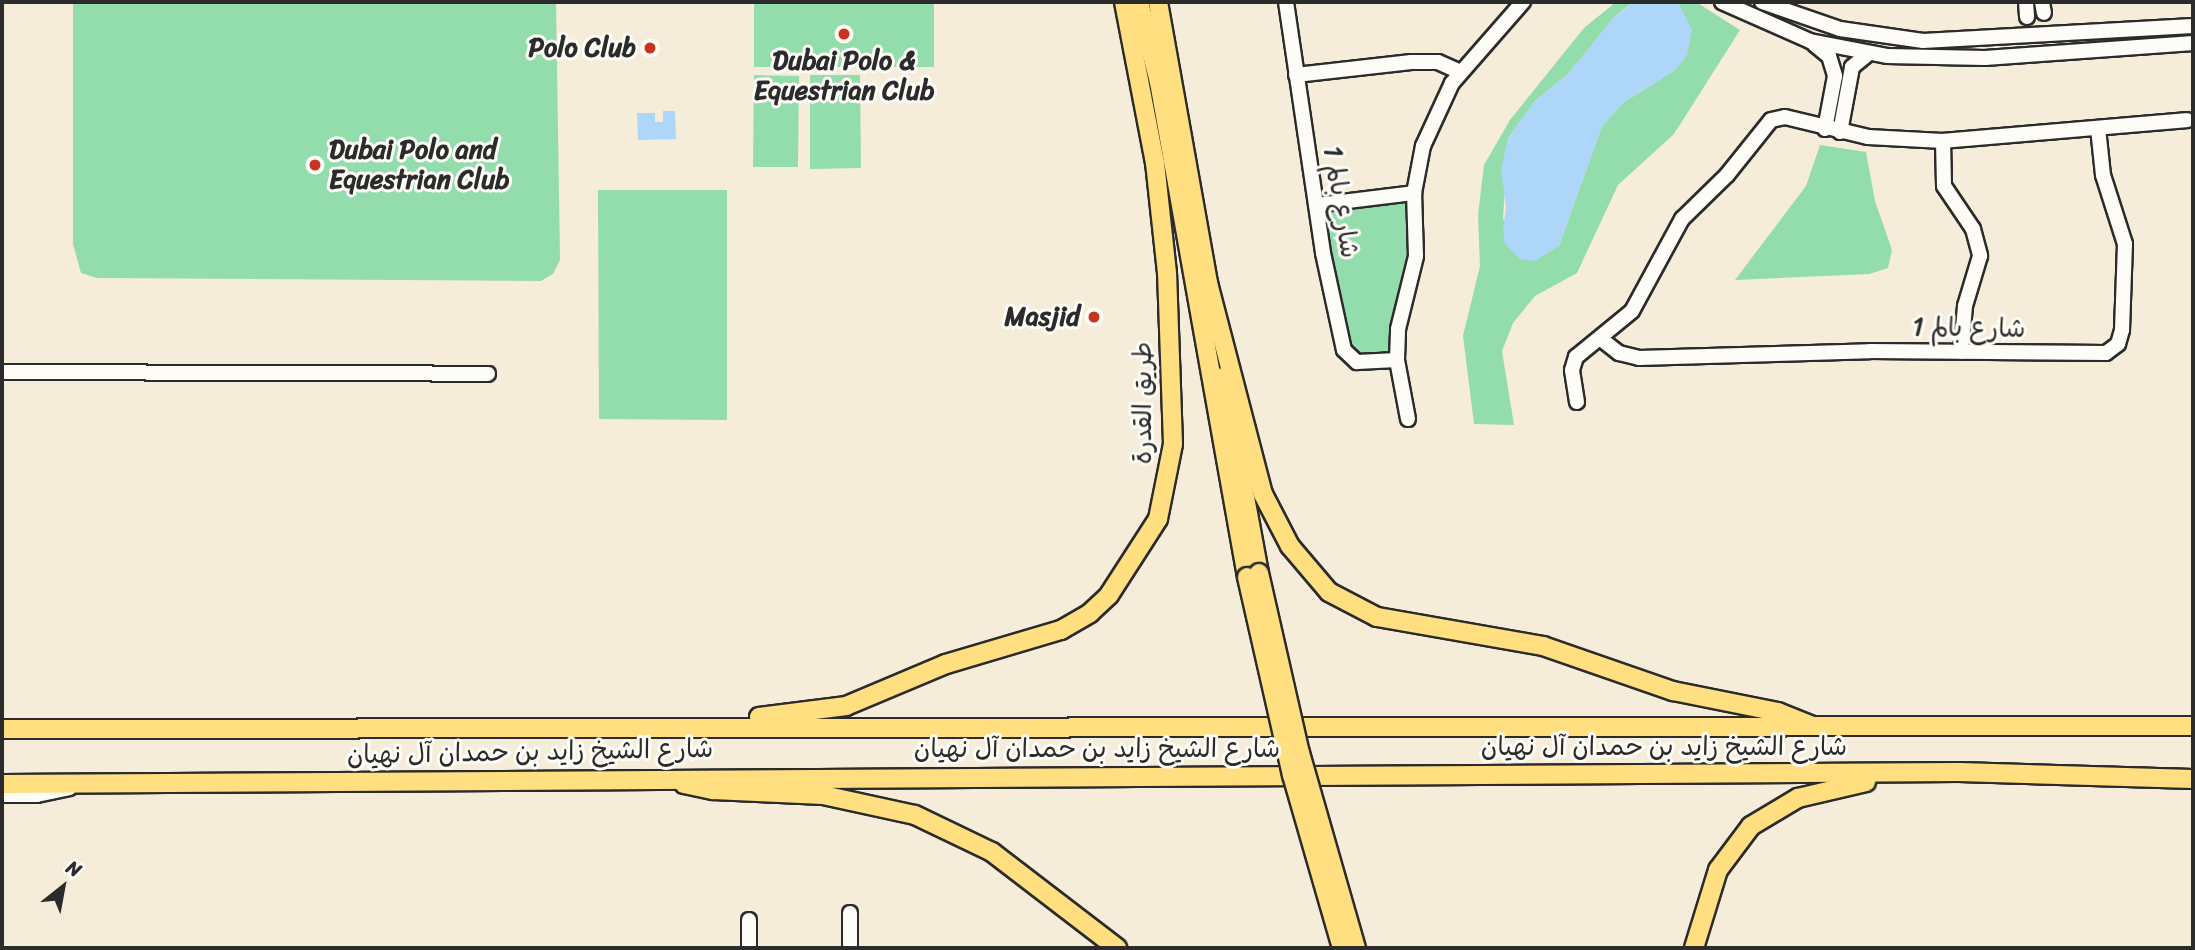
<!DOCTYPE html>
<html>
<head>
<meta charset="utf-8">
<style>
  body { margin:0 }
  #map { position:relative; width:2195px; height:950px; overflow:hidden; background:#f5ecda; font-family:Sriracha,"Playpen Sans Arabic",sans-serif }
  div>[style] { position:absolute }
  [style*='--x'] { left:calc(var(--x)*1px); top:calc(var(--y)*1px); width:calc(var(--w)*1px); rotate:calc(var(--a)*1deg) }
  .green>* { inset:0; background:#93dcac }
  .water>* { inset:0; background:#add6f8 }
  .roads { filter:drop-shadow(2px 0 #2b2b2b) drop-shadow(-2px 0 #2b2b2b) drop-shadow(0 2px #2b2b2b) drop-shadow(0 -2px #2b2b2b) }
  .minor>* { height:14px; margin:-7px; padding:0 7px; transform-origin:7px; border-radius:7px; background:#fdfcf7 }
  .major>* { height:18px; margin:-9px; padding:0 9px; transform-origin:9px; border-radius:9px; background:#ffdf80 }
  .bridges { filter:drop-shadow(2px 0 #2b2b2b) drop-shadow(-2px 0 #2b2b2b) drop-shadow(0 2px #2b2b2b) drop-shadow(0 -2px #2b2b2b) }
  .major-bridge>* { height:18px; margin:-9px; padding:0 9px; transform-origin:9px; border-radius:9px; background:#ffdf80 }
  .dots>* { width:19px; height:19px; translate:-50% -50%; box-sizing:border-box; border:4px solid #fdfcf7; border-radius:50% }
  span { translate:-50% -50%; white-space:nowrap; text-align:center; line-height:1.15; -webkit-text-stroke:6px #fdfcf7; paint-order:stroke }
  .poi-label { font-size:26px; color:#2b2b2b; font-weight:700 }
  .right { translate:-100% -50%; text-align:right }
  .left { translate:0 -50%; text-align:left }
  .street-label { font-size:26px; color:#2b2b2b }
  .frame { position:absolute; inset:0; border:4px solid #2b2b2b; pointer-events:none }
  .north { position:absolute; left:28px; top:852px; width:70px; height:70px; -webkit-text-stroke:5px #fdfcf7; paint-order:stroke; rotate:31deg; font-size:19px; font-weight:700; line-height:28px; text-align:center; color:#2b2b2b }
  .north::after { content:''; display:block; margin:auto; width:24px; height:32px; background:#2b2b2b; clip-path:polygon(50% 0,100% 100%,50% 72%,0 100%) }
</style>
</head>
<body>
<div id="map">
  <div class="green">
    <i style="clip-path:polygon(73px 2px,556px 2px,560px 260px,553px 274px,541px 281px,97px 278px,81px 273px,73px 244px)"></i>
    <i style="clip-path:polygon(754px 2px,934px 2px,934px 67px,754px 67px)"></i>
    <i style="clip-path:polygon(1616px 2px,1633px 2px,1615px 16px,1568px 74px,1535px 101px,1508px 138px,1503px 219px,1559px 246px,1602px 126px,1624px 102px,1674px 71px,1687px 55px,1676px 2px,1696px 2px,1740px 30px,1674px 134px,1618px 185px,1577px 273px,1535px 296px,1513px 323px,1502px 351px,1514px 425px,1474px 424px,1463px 336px,1480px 266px,1478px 215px,1484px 165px,1510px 120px,1584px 28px)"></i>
    <i style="clip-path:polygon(754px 75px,799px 76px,798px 167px,753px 167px)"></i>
    <i style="clip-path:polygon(810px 75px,860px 75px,861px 168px,810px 169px)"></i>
    <i style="clip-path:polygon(1820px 145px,1866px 152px,1875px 201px,1892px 250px,1888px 268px,1869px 274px,1735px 280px,1806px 186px)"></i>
    <i style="clip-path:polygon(598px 190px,727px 190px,727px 420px,599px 419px)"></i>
    <i style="clip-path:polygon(1413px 198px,1397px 357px,1361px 359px,1347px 352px,1318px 209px)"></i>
  </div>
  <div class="water">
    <i style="clip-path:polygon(1634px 2px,1679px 4px,1692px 29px,1687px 55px,1674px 71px,1624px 102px,1602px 126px,1559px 246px,1535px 261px,1520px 259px,1505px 244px,1503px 231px,1506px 207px,1501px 169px,1508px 138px,1535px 101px,1568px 74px,1615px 16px)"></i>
    <i style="clip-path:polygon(663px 111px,675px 111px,676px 139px,638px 140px,637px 113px,655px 113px,655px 122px,663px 122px)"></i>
  </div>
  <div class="roads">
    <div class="minor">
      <i style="--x:1286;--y:2;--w:254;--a:81.6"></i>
      <i style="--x:1323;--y:253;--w:99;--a:77.8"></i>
      <i style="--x:1344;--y:350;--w:18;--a:43"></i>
      <i style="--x:1357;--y:362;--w:40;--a:-2.9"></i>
      <i style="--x:1722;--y:2;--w:96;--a:23.9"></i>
      <i style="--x:1810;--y:41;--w:78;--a:11"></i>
      <i style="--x:1887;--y:56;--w:98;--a:1.2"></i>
      <i style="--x:1985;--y:58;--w:209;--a:-4.1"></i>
      <i style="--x:1762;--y:2;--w:83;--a:19.1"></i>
      <i style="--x:1840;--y:29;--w:84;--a:8.2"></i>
      <i style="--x:1923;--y:41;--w:270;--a:-3.2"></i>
      <i style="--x:2026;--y:2;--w:15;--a:86"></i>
      <i style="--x:2042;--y:2;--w:11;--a:80"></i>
      <i style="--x:1814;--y:44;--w:19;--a:39"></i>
      <i style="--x:1829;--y:56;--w:21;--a:73"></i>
      <i style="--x:1835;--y:76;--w:54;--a:100.7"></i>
      <i style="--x:1296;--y:75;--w:116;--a:-6.4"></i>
      <i style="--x:1411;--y:62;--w:27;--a:0"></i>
      <i style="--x:1438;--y:62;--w:24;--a:24"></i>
      <i style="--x:1840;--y:132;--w:66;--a:-79.5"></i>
      <i style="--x:1852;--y:67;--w:21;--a:-39"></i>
      <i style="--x:1943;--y:141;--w:45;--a:88.7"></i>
      <i style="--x:1944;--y:186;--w:52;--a:56"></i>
      <i style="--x:1973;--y:229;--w:28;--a:75"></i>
      <i style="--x:1980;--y:256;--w:52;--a:106.7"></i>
      <i style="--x:1965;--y:306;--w:46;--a:95"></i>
      <i style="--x:1316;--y:205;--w:99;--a:-7"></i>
      <i style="--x:1601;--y:339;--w:23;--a:38"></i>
      <i style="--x:1619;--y:353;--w:21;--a:14"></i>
      <i style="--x:1639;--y:358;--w:231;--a:-1.7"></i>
      <i style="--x:1870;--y:351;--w:236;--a:0.5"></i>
      <i style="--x:2106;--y:353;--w:15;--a:-37"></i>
      <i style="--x:2118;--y:344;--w:15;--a:-74"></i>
      <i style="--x:2122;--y:330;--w:86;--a:-88"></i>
      <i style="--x:2125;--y:244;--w:72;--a:-107.7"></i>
      <i style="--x:2103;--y:175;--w:47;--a:-96.1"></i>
      <i style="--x:2;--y:372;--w:486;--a:0.2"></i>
      <i style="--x:1577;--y:402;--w:32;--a:-99"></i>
      <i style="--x:1572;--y:370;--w:14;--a:-73"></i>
      <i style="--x:1576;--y:357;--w:72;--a:-39.4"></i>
      <i style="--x:1632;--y:311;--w:105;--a:-61.5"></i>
      <i style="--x:1682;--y:219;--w:63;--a:-44.4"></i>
      <i style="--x:1727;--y:175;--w:70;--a:-51.3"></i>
      <i style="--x:1771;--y:120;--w:14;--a:-12"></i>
      <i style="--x:1785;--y:117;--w:85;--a:13.5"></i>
      <i style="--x:1868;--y:137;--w:75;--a:3.1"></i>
      <i style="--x:1943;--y:141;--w:245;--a:-4.9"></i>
      <i style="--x:1408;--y:419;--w:60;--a:-100.6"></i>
      <i style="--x:1397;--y:360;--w:31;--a:-88"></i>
      <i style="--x:1398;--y:329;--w:75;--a:-76.1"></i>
      <i style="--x:1416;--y:256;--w:63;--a:-91.8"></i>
      <i style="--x:1414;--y:193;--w:48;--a:-79.2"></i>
      <i style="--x:1423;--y:146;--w:69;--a:-65.3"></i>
      <i style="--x:1452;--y:83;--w:108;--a:-48.8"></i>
      <i style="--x:2;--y:795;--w:35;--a:0"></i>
      <i style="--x:37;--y:795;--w:33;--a:-12"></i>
      <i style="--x:850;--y:913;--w:35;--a:90"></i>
      <i style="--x:749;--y:920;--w:28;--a:90"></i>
    </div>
    <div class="major">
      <i style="--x:1139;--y:2;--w:82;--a:76"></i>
      <i style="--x:1159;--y:82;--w:503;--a:79.92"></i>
      <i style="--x:1158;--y:2;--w:297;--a:79.9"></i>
      <i style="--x:1208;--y:283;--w:218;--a:75.4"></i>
      <i style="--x:1263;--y:494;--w:59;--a:62.6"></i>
      <i style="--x:1290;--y:546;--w:60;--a:49.7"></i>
      <i style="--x:1329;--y:592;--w:54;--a:27.5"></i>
      <i style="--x:1377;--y:617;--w:169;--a:9.9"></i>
      <i style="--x:1543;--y:646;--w:138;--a:19.1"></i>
      <i style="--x:1673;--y:691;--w:107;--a:11.3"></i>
      <i style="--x:1778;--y:712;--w:35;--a:22"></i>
      <i style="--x:1223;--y:377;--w:199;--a:79.6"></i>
      <i style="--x:759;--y:717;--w:88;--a:-7.2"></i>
      <i style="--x:846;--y:706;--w:108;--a:-22.8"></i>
      <i style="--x:946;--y:664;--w:120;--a:-16.5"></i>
      <i style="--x:1061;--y:630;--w:34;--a:-30"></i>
      <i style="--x:1090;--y:613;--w:26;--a:-43"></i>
      <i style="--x:1109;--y:595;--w:90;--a:-57.2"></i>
      <i style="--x:1158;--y:519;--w:76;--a:-78.7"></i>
      <i style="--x:1173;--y:444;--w:171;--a:-92"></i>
      <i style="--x:1167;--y:273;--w:111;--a:-96.2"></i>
      <i style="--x:1155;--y:163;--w:164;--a:-100.9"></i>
      <i style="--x:2;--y:729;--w:2191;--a:-0.08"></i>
      <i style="--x:2;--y:784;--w:1957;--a:-0.35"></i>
      <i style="--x:1959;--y:772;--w:234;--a:1.7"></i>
      <i style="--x:684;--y:784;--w:30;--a:12"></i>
      <i style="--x:713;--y:790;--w:110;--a:2.6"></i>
      <i style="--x:823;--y:795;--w:94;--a:12.3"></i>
      <i style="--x:915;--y:815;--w:85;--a:25.7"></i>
      <i style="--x:992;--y:852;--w:158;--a:37.5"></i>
      <i style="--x:1694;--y:948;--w:82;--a:-72.9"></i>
      <i style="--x:1718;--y:870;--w:55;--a:-53.1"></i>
      <i style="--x:1751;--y:826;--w:55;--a:-30.8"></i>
      <i style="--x:1798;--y:798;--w:70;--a:-13.2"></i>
    </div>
  </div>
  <div class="bridges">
    <div class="major-bridge">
      <i style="--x:1259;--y:573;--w:185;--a:77.2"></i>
      <i style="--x:1300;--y:753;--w:203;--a:74"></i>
      <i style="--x:1247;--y:577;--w:203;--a:77.2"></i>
      <i style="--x:1292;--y:775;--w:180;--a:73.9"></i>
    </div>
  </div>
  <div class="dots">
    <i style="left:844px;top:34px;background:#c8321e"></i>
    <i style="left:650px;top:48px;background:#c8321e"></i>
    <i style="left:315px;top:165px;background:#c8321e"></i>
    <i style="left:1094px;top:317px;background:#c8321e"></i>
  </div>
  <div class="poi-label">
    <span class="right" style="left:636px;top:48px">Polo Club</span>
    <span style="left:844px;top:76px">Dubai Polo &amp;<br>Equestrian Club</span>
    <span class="left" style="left:329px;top:165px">Dubai Polo and<br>Equestrian Club</span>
    <span class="right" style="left:1080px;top:317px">Masjid</span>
  </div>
  <div class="street-label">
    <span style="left:1341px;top:202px;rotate:81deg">شارع بالم 1</span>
    <span style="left:1969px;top:328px;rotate:1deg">شارع بالم 1</span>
    <span style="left:1143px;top:403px;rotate:-90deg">طريق القدرة</span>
    <span style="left:1664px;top:747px">شارع الشيخ زايد بن حمدان آل نهيان</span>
    <span style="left:1097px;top:749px">شارع الشيخ زايد بن حمدان آل نهيان</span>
    <span style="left:530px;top:752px;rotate:-1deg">شارع الشيخ زايد بن حمدان آل نهيان</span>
  </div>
  <div class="frame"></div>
  <div class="north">N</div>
</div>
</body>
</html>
